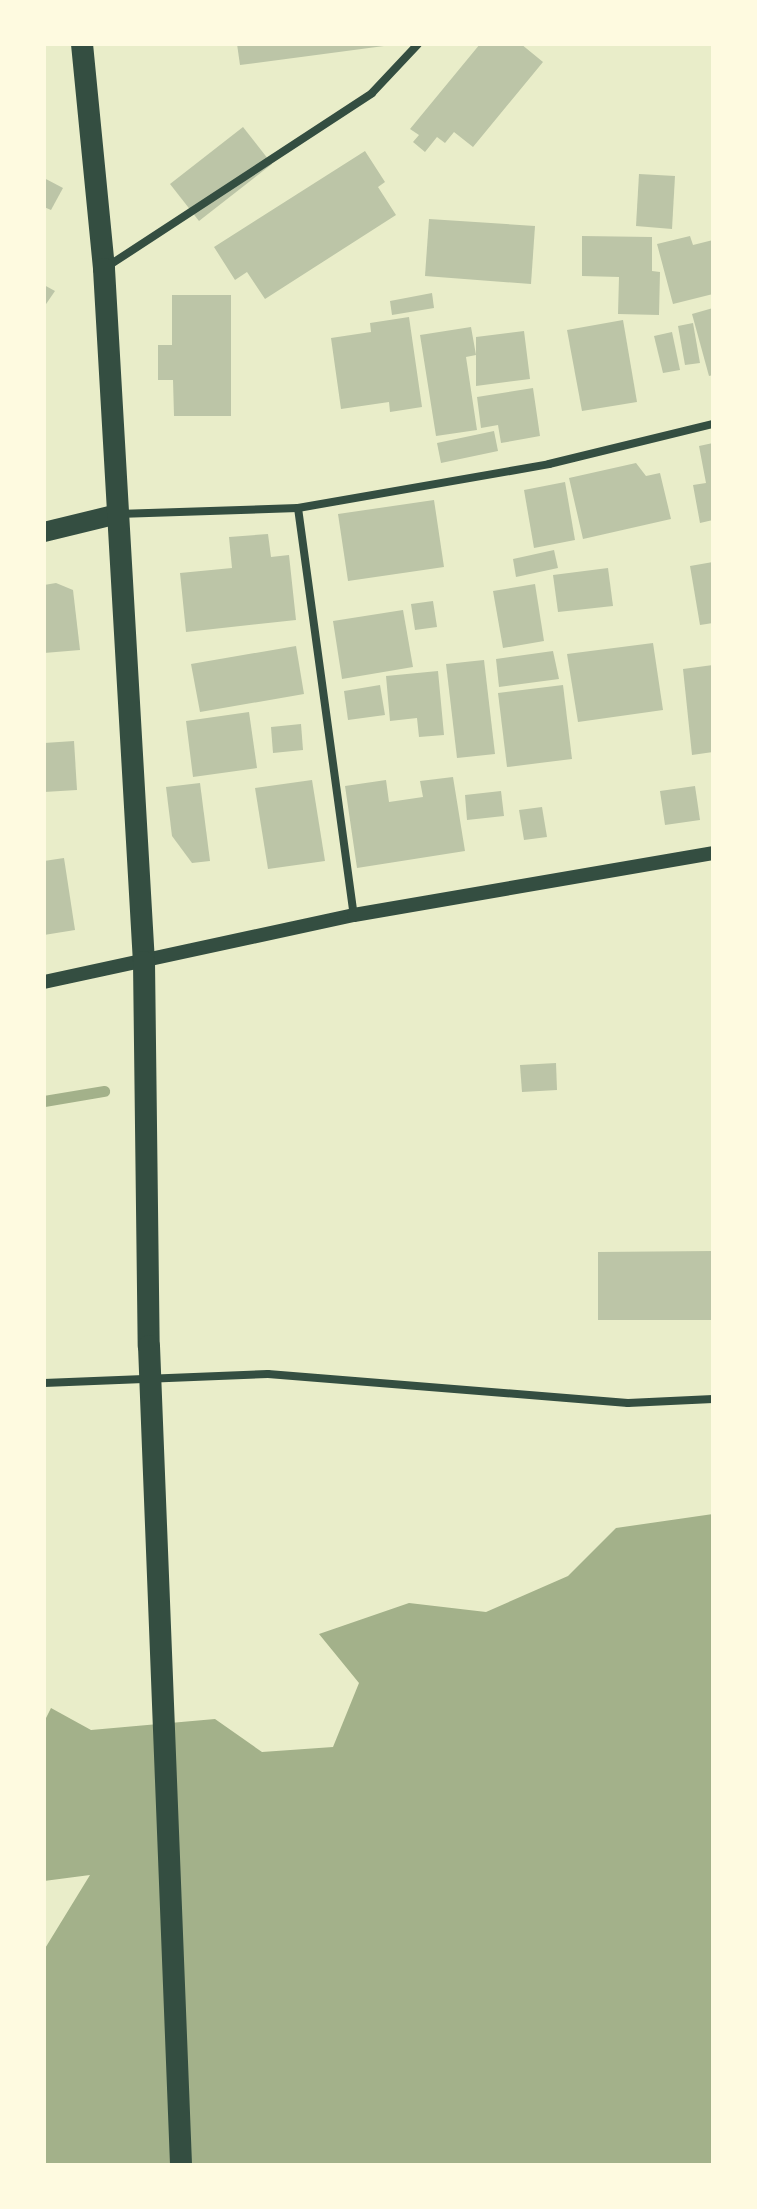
<!DOCTYPE html>
<html>
<head>
<meta charset="utf-8">
<style>
  body { margin:0 }
  #map { position:relative; width:757px; height:2209px; overflow:hidden; background:#e9edc9; font-family:"Sofia Sans Condensed",sans-serif }
  div>[style] { position:absolute }
  [style*='--x'] { left:calc(var(--x)*1px); top:calc(var(--y)*1px); width:calc(var(--w)*1px); rotate:calc(var(--a)*1deg) }
  .water>* { inset:0; background:#a3b18a }
  .stream>* { height:11px; margin:-5.5px; padding:0 5.5px; transform-origin:5.5px; border-radius:5.5px; background:#a3b18a }
  .building>* { inset:0; background:#bcc5a7 }
  .minor>* { height:8px; margin:-4px; padding:0 4px; transform-origin:4px; border-radius:4px; background:#344e41 }
  .tertiary>* { height:14px; margin:-7px; padding:0 7px; transform-origin:7px; border-radius:7px; background:#344e41 }
  .primary>* { height:20px; margin:-10px; padding:0 10px; transform-origin:10px; border-radius:10px; background:#344e41 }
  .trunk>* { height:22px; margin:-11px; padding:0 11px; transform-origin:11px; border-radius:11px; background:#344e41 }
  span { translate:-50% -50%; white-space:nowrap; text-align:center; line-height:1.15; -webkit-text-stroke:8px #fefae0; paint-order:stroke }
  .frame { position:absolute; inset:0; border:46px solid #fefae0; pointer-events:none }
</style>
</head>
<body>
<div id="map">
  <div class="water">
    <i style="clip-path:polygon(713px 1514px,713px 2165px,44px 2165px,44px 1950px,90px 1875px,44px 1881px,44px 1722px,51px 1708px,91px 1730px,215px 1719px,262px 1752px,333px 1747px,359px 1683px,319px 1634px,409px 1603px,486px 1612px,568px 1576px,616px 1528px)"></i>
  </div>
  <div class="stream">
    <i style="--x:44;--y:1101;--w:61;--a:-9.5"></i>
  </div>
  <div class="building">
    <i style="clip-path:polygon(237px 44px,384px 44px,384px 46px,240px 65px)"></i>
    <i style="clip-path:polygon(480px 44px,521px 44px,543px 62px,473px 147px,454px 132px,445px 143px,437px 137px,425px 152px,413px 142px,419px 135px,410px 129px)"></i>
    <i style="clip-path:polygon(243px 127px,272px 164px,199px 221px,170px 184px)"></i>
    <i style="clip-path:polygon(365px 151px,385px 182px,378px 187px,396px 215px,265px 299px,247px 272px,235px 280px,214px 247px)"></i>
    <i style="clip-path:polygon(639px 174px,675px 176px,672px 229px,636px 226px)"></i>
    <i style="clip-path:polygon(44px 178px,63px 188px,51px 210px,44px 207px)"></i>
    <i style="clip-path:polygon(429px 219px,535px 226px,531px 284px,425px 276px)"></i>
    <i style="clip-path:polygon(582px 236px,652px 237px,652px 271px,660px 272px,659px 315px,618px 314px,619px 277px,582px 276px)"></i>
    <i style="clip-path:polygon(690px 236px,693px 245px,713px 240px,713px 294px,673px 304px,657px 244px)"></i>
    <i style="clip-path:polygon(44px 285px,55px 291px,44px 307px)"></i>
    <i style="clip-path:polygon(432px 293px,434px 308px,392px 315px,390px 301px)"></i>
    <i style="clip-path:polygon(172px 295px,231px 295px,231px 416px,174px 416px,173px 380px,158px 380px,158px 345px,172px 345px)"></i>
    <i style="clip-path:polygon(713px 308px,713px 375px,709px 376px,692px 314px)"></i>
    <i style="clip-path:polygon(409px 317px,422px 407px,390px 412px,389px 402px,341px 409px,331px 338px,371px 332px,370px 323px)"></i>
    <i style="clip-path:polygon(623px 320px,637px 402px,582px 411px,567px 330px)"></i>
    <i style="clip-path:polygon(693px 323px,700px 363px,685px 365px,678px 326px)"></i>
    <i style="clip-path:polygon(471px 327px,476px 355px,466px 357px,477px 430px,436px 436px,420px 335px)"></i>
    <i style="clip-path:polygon(524px 331px,530px 379px,476px 386px,476px 337px)"></i>
    <i style="clip-path:polygon(672px 332px,680px 370px,663px 373px,654px 336px)"></i>
    <i style="clip-path:polygon(533px 388px,540px 436px,501px 443px,498px 425px,481px 428px,477px 397px)"></i>
    <i style="clip-path:polygon(494px 431px,498px 451px,441px 463px,437px 443px)"></i>
    <i style="clip-path:polygon(713px 443px,713px 520px,700px 523px,693px 485px,706px 483px,699px 446px)"></i>
    <i style="clip-path:polygon(636px 463px,646px 476px,660px 473px,671px 519px,583px 539px,569px 478px)"></i>
    <i style="clip-path:polygon(565px 482px,575px 540px,534px 548px,524px 490px)"></i>
    <i style="clip-path:polygon(434px 500px,444px 567px,348px 581px,338px 514px)"></i>
    <i style="clip-path:polygon(268px 534px,271px 557px,289px 555px,296px 620px,186px 632px,180px 573px,232px 568px,229px 537px)"></i>
    <i style="clip-path:polygon(554px 550px,558px 568px,516px 577px,513px 559px)"></i>
    <i style="clip-path:polygon(713px 562px,713px 623px,700px 625px,690px 566px)"></i>
    <i style="clip-path:polygon(608px 568px,613px 606px,558px 612px,553px 575px)"></i>
    <i style="clip-path:polygon(56px 583px,73px 590px,80px 650px,44px 653px,44px 585px)"></i>
    <i style="clip-path:polygon(535px 584px,544px 641px,503px 648px,493px 591px)"></i>
    <i style="clip-path:polygon(433px 601px,437px 627px,415px 630px,411px 604px)"></i>
    <i style="clip-path:polygon(403px 610px,413px 667px,342px 679px,333px 621px)"></i>
    <i style="clip-path:polygon(653px 643px,663px 710px,578px 722px,567px 654px)"></i>
    <i style="clip-path:polygon(296px 646px,304px 694px,200px 712px,191px 664px)"></i>
    <i style="clip-path:polygon(553px 651px,559px 679px,499px 687px,496px 659px)"></i>
    <i style="clip-path:polygon(484px 660px,495px 754px,457px 758px,446px 664px)"></i>
    <i style="clip-path:polygon(713px 665px,713px 752px,692px 755px,683px 669px)"></i>
    <i style="clip-path:polygon(438px 671px,444px 735px,419px 737px,417px 718px,390px 721px,386px 676px)"></i>
    <i style="clip-path:polygon(380px 685px,385px 715px,348px 720px,344px 691px)"></i>
    <i style="clip-path:polygon(563px 685px,572px 759px,507px 767px,498px 693px)"></i>
    <i style="clip-path:polygon(249px 712px,257px 768px,193px 777px,186px 721px)"></i>
    <i style="clip-path:polygon(301px 724px,303px 750px,273px 753px,271px 727px)"></i>
    <i style="clip-path:polygon(74px 741px,77px 790px,44px 792px,44px 743px)"></i>
    <i style="clip-path:polygon(453px 777px,465px 851px,357px 868px,345px 786px,386px 780px,389px 802px,423px 797px,420px 781px)"></i>
    <i style="clip-path:polygon(312px 780px,325px 861px,268px 869px,255px 788px)"></i>
    <i style="clip-path:polygon(200px 783px,210px 861px,192px 863px,172px 836px,166px 787px)"></i>
    <i style="clip-path:polygon(695px 786px,700px 820px,665px 825px,660px 791px)"></i>
    <i style="clip-path:polygon(501px 791px,504px 816px,467px 820px,465px 795px)"></i>
    <i style="clip-path:polygon(542px 807px,547px 837px,524px 840px,519px 810px)"></i>
    <i style="clip-path:polygon(64px 858px,75px 930px,44px 935px,44px 861px)"></i>
    <i style="clip-path:polygon(556px 1063px,557px 1090px,522px 1092px,520px 1065px)"></i>
    <i style="clip-path:polygon(713px 1251px,713px 1320px,598px 1320px,598px 1252px)"></i>
  </div>
  <div class="minor">
    <i style="--x:105;--y:268;--w:319;--a:-33.2"></i>
    <i style="--x:372;--y:93;--w:67;--a:-46.8"></i>
    <i style="--x:298;--y:508;--w:411;--a:82.2"></i>
    <i style="--x:118;--y:514;--w:180;--a:-1.9"></i>
    <i style="--x:298;--y:508;--w:255;--a:-9.9"></i>
    <i style="--x:549;--y:464;--w:169;--a:-13.7"></i>
    <i style="--x:44;--y:1383;--w:224;--a:-2.3"></i>
    <i style="--x:268;--y:1374;--w:361;--a:4.6"></i>
    <i style="--x:628;--y:1403;--w:85;--a:-2.7"></i>
  </div>
  <div class="tertiary">
    <i style="--x:44;--y:982;--w:317;--a:-12.2"></i>
    <i style="--x:354;--y:915;--w:364;--a:-9.8"></i>
  </div>
  <div class="primary">
    <i style="--x:44;--y:532;--w:76;--a:-13.7"></i>
  </div>
  <div class="trunk">
    <i style="--x:82;--y:44;--w:226;--a:84.4"></i>
    <i style="--x:104;--y:269;--w:694;--a:86.7"></i>
    <i style="--x:144;--y:962;--w:384;--a:89.3"></i>
    <i style="--x:149;--y:1346;--w:820;--a:87.76"></i>
  </div>
  <div class="frame"></div>
</div>
</body>
</html>
